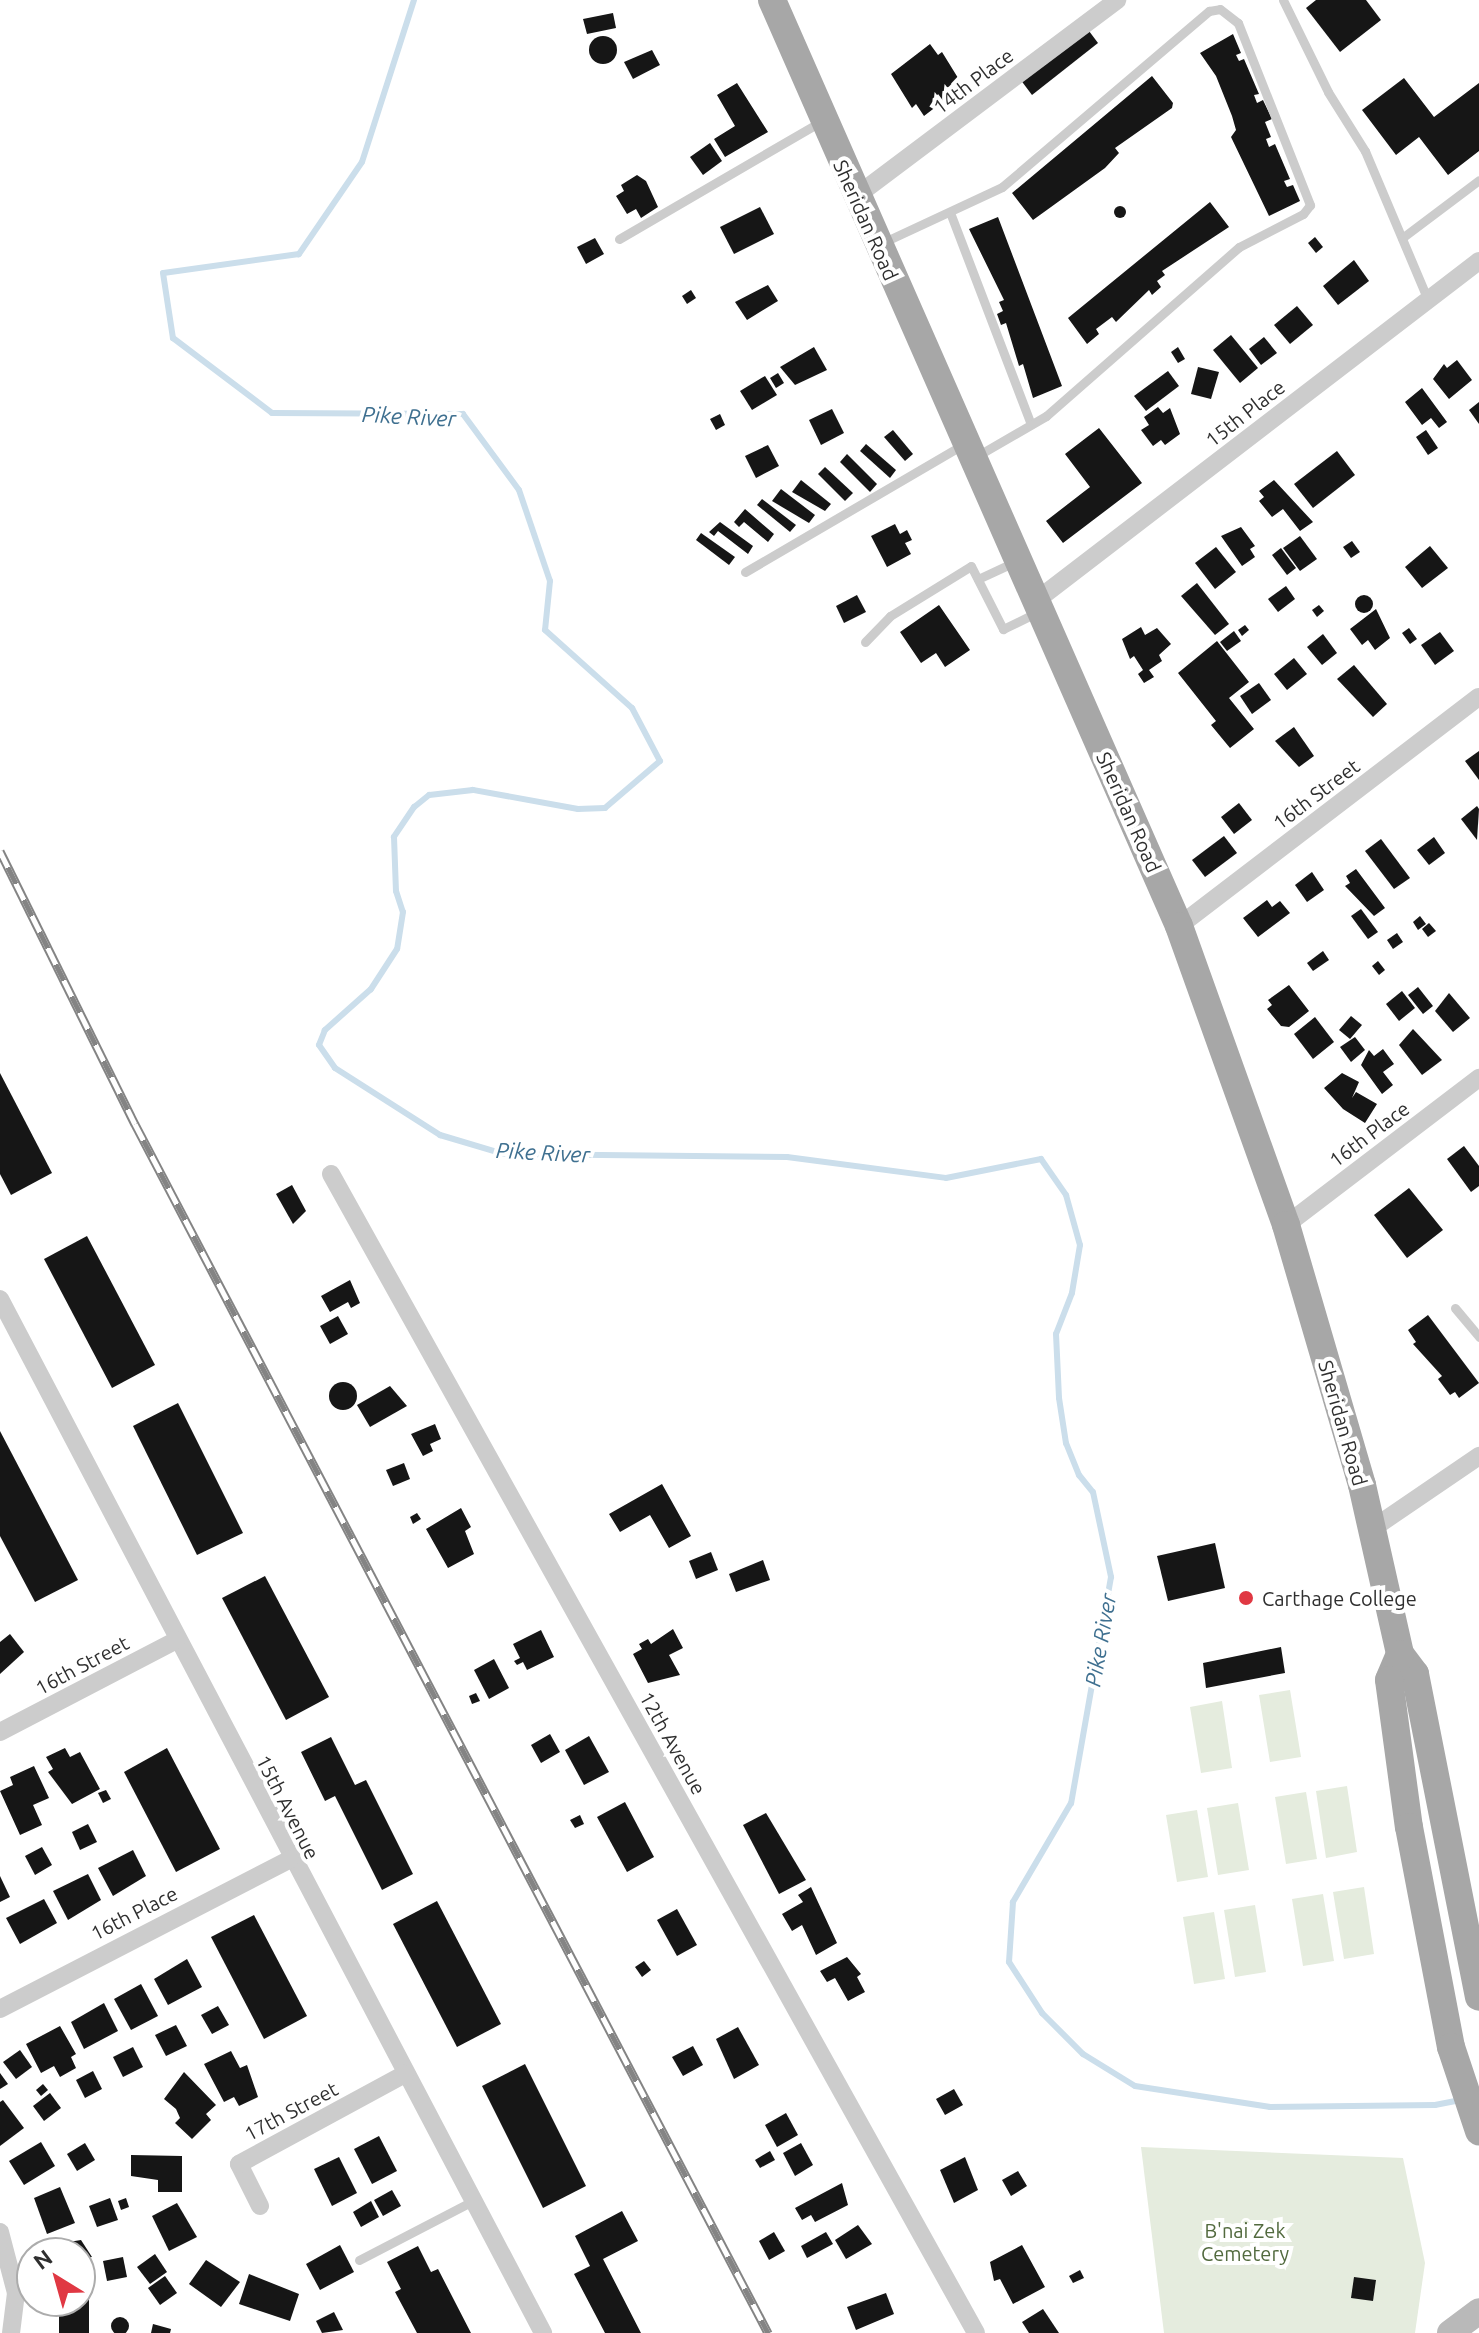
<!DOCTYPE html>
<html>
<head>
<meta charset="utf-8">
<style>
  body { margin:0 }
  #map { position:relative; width:1479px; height:2333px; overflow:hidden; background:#fff; font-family:Ubuntu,sans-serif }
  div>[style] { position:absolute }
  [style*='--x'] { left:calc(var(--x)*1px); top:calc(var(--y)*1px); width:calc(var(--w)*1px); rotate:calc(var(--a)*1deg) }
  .green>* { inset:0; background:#e5ecde }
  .stream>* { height:6px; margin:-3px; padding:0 3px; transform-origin:3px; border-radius:3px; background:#cbdeeb }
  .building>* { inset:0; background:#161616 }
  .round { border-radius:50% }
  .lane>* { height:9px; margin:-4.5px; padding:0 4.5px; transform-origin:4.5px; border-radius:4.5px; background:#ccc }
  .street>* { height:18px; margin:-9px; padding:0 9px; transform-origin:9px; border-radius:9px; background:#ccc }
  .secondary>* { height:26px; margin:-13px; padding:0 13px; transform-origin:13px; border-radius:13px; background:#b9b9b9 }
  .primary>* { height:28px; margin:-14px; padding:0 14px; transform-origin:14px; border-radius:14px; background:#a7a7a7 }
  .rail>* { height:9px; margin-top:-4.5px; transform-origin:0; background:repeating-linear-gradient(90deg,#fff 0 18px,#848484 0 36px); box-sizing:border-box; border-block:2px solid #848484 }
  .dots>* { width:22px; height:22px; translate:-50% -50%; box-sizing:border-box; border:4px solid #fff; border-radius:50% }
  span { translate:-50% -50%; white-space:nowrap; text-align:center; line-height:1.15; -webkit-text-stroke:8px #fff; paint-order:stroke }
  .street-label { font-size:20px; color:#2f2f2f }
  .poi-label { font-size:20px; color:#2f2f2f }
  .left { translate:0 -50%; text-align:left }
  .park-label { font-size:20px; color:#526a3e }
  .water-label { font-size:22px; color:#3f7090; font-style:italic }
  .north { position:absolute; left:16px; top:2237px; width:80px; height:80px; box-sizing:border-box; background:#fff; border:2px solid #acacac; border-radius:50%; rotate:323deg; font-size:22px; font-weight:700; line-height:32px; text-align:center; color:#2f2f2f }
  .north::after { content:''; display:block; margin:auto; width:28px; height:36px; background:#e03843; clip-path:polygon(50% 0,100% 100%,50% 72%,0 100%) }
</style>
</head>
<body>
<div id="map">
  <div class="green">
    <i style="clip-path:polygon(1290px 1690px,1301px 1757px,1270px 1762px,1259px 1695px)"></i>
    <i style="clip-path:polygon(1222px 1701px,1232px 1768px,1201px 1773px,1190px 1707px)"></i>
    <i style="clip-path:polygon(1347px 1786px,1357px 1852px,1326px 1858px,1316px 1791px)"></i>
    <i style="clip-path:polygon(1306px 1792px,1317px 1859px,1286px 1864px,1275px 1797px)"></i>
    <i style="clip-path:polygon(1238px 1803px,1249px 1870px,1218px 1875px,1207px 1808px)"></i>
    <i style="clip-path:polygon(1197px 1810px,1208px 1877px,1177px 1882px,1166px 1815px)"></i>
    <i style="clip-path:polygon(1364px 1887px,1374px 1954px,1344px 1959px,1333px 1892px)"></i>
    <i style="clip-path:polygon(1323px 1894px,1334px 1961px,1303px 1966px,1292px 1899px)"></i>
    <i style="clip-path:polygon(1255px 1905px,1266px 1972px,1235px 1977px,1224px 1910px)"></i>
    <i style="clip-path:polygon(1214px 1912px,1225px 1979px,1194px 1984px,1183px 1917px)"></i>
    <i style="clip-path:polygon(1141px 2147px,1403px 2158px,1425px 2263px,1415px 2333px,1164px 2333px)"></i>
  </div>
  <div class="stream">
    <i style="--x:414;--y:0;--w:170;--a:107.8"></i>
    <i style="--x:362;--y:162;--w:112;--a:124.4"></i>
    <i style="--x:299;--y:254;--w:137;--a:172"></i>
    <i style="--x:163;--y:273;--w:66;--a:81.3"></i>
    <i style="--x:173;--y:338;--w:124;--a:37.1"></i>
    <i style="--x:272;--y:413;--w:191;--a:0.3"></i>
    <i style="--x:463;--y:414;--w:94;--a:53.6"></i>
    <i style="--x:519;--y:490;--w:96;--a:71.2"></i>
    <i style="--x:550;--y:581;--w:49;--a:95.8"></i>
    <i style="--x:545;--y:630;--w:117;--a:41.9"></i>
    <i style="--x:632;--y:708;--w:60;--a:62.2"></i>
    <i style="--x:660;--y:761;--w:72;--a:139.5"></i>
    <i style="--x:605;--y:808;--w:27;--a:178"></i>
    <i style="--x:578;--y:809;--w:107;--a:-169.7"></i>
    <i style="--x:473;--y:790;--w:44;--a:173.5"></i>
    <i style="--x:429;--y:795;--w:19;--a:141"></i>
    <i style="--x:414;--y:807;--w:36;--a:124"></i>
    <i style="--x:394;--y:837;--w:54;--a:87.9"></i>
    <i style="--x:396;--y:891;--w:22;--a:72"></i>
    <i style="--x:403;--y:912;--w:37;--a:99"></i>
    <i style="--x:397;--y:949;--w:48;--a:123"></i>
    <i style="--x:371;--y:989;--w:62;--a:138.3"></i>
    <i style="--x:325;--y:1030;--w:16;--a:112"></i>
    <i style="--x:319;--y:1045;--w:28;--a:55"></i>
    <i style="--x:335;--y:1068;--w:125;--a:32.5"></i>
    <i style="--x:440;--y:1135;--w:67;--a:16.5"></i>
    <i style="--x:504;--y:1154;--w:283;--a:0.6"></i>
    <i style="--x:787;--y:1157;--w:160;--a:7.5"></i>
    <i style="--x:946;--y:1178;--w:97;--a:-11.3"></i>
    <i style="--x:1041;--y:1159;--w:44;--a:55.2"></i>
    <i style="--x:1066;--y:1195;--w:52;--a:74.4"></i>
    <i style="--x:1080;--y:1245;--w:49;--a:99.5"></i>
    <i style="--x:1072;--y:1293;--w:44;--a:111.3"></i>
    <i style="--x:1056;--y:1334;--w:64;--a:87.3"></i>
    <i style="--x:1059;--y:1398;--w:46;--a:81.2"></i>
    <i style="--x:1066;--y:1443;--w:35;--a:68"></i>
    <i style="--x:1079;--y:1475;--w:22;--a:51"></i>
    <i style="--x:1093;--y:1492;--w:87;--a:78"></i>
    <i style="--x:1111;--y:1577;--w:230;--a:100"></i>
    <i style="--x:1071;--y:1803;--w:115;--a:120.4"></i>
    <i style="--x:1013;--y:1902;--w:60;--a:93.8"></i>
    <i style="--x:1009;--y:1962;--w:61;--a:57.1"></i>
    <i style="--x:1042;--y:2013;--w:58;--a:45"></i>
    <i style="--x:1083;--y:2054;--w:61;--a:31.6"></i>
    <i style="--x:1135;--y:2086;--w:137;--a:8.8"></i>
    <i style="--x:1270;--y:2107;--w:165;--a:-0.7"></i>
    <i style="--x:1435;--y:2105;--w:26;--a:-11"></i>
  </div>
  <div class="building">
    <i style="clip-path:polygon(1316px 0,1366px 0,1381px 20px,1340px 52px,1306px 8px)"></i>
    <i style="clip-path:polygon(613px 13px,616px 28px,587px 34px,583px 19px)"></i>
    <i style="clip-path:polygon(1086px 27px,1098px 43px,1032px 95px,1020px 79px)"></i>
    <i style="clip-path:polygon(1233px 34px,1241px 53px,1236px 55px,1239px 61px,1244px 59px,1259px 94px,1254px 95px,1257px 103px,1263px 100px,1272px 119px,1265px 122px,1271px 137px,1266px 139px,1269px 147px,1275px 144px,1290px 179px,1284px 181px,1287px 187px,1293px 185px,1300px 201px,1269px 216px,1231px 137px,1236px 130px,1232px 116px,1216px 76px,1200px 53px)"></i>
    <i class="round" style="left:589px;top:36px;width:28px;height:28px"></i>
    <i style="clip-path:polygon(930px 44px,938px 55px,942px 52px,963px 86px,924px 116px,916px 104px,912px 108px,891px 74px)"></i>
    <i style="clip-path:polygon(652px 50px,660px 65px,633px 79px,624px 62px)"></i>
    <i style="clip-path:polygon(1152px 76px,1173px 103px,1172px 108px,1115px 148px,1119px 153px,1105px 168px,1033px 220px,1012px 193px)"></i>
    <i style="clip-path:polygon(1404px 78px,1434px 117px,1479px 83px,1479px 151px,1448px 175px,1419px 137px,1396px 155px,1362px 110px)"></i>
    <i style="clip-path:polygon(737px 83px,768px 132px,725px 157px,714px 139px,735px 126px,717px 95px)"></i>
    <i style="clip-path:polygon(710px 143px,722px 161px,703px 175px,690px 157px)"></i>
    <i style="clip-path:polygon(637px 175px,646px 181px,658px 207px,641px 218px,636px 209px,627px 214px,616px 196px,624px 191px,621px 185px)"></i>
    <i style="clip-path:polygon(1210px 202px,1229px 227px,1162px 271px,1165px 275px,1157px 281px,1161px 287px,1152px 295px,1149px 290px,1116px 322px,1112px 317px,1096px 329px,1099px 334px,1087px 344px,1068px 318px)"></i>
    <i class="round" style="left:1114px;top:206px;width:12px;height:12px"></i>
    <i style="clip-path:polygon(760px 207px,774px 234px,734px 254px,720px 227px)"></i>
    <i style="clip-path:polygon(998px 217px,1062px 386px,1033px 398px,1023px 364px,1019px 366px,1006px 323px,1001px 325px,997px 314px,1003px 311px,999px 302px,1004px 300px,969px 229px)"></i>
    <i style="clip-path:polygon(1315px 237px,1323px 247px,1316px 253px,1308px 243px)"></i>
    <i style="clip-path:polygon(595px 238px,604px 254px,586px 264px,577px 247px)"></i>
    <i style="clip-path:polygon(1354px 260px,1369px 281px,1338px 305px,1323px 286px)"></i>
    <i style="clip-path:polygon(768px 285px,778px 301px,747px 320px,735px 302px)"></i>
    <i style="clip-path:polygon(691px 290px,696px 298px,687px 304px,682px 296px)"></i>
    <i style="clip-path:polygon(1297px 306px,1313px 325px,1290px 344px,1274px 325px)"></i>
    <i style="clip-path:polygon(1231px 335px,1258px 368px,1240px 383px,1213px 350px)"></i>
    <i style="clip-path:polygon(1264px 337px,1277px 353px,1261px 365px,1249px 349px)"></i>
    <i style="clip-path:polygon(814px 347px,827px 370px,795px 385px,780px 367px)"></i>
    <i style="clip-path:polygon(1178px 347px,1185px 359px,1178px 363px,1171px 352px)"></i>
    <i style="clip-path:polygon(1457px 360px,1472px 380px,1449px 399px,1433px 379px,1444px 364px,1447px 368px)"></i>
    <i style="clip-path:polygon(1198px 367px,1219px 372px,1211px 399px,1191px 394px)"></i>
    <i style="clip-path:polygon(1168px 371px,1179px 386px,1146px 411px,1134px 396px)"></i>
    <i style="clip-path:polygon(778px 373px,784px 383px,776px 388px,770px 378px)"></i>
    <i style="clip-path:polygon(765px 376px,777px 395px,752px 410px,740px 391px)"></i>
    <i style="clip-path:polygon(1422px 388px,1447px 422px,1439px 428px,1431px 418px,1422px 425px,1405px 402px)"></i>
    <i style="clip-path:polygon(1479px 402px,1479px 424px,1469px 410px)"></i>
    <i style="clip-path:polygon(1158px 407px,1163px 413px,1170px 408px,1180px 434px,1165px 445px,1161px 440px,1153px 446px,1141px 430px,1149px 425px,1144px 417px)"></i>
    <i style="clip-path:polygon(832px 409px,844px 433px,821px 445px,809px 420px)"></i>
    <i style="clip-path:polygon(720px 414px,725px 425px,716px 430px,710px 419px)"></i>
    <i style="clip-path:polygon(1099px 428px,1142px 483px,1063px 543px,1046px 521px,1090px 487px,1065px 454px)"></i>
    <i style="clip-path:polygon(893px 430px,913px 454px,905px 461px,884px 437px)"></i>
    <i style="clip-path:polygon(1426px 430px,1438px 448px,1428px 455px,1416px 437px)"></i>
    <i style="clip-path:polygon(866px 444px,896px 470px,890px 478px,860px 451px)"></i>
    <i style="clip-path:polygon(768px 445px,779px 466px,756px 478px,745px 456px)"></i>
    <i style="clip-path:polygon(1337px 451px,1355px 475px,1313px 508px,1294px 484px)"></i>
    <i style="clip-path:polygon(847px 454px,877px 484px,870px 492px,840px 462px)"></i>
    <i style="clip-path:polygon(825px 467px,853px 493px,845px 501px,818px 474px)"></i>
    <i style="clip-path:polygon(801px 480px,831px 504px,825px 511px,792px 492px)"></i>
    <i style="clip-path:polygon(1274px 480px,1313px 522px,1300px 531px,1283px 509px,1272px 517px,1259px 501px,1264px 497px,1259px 491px)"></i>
    <i style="clip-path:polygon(781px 489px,815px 515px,809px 523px,772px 501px)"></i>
    <i style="clip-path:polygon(762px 499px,796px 525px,790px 532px,757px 505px)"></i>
    <i style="clip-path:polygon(745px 509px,774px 534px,768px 542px,744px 522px,739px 527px,734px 522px)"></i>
    <i style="clip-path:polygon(720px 522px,753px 546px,748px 554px,718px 531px,714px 536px,709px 532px)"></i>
    <i style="clip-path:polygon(895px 524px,900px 534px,907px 530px,912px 540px,905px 543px,911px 554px,887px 567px,871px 536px)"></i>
    <i style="clip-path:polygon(1241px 527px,1255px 546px,1250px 549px,1255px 557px,1242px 566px,1221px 536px)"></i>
    <i style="clip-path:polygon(701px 533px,735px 557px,729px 565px,696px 540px)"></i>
    <i style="clip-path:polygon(1300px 536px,1317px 559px,1300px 571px,1283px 548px)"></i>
    <i style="clip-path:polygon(1352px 541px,1360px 552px,1351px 558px,1343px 547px)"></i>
    <i style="clip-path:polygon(1430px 546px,1448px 568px,1422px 588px,1405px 567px)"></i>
    <i style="clip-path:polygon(1216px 547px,1236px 572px,1215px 589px,1195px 563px)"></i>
    <i style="clip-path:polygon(1281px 548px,1296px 568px,1287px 575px,1272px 555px)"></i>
    <i style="clip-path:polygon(1197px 583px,1229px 624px,1215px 635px,1181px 596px)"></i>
    <i style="clip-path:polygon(1286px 586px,1295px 599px,1278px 612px,1268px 599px)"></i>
    <i style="clip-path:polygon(857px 595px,866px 612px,844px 623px,836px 606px)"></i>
    <i class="round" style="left:1355px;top:595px;width:18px;height:18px"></i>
    <i style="clip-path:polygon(939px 605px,970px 650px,945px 667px,936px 653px,921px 663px,900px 632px)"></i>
    <i style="clip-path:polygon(1319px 605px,1324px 611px,1317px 617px,1312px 610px)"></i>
    <i style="clip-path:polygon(1376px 609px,1390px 638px,1375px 650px,1368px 640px,1362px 645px,1350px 629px)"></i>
    <i style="clip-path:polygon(1245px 625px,1249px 630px,1242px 636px,1238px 630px)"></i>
    <i style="clip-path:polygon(1141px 627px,1145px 635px,1157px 628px,1171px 644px,1159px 655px,1162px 661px,1149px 670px,1154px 677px,1144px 683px,1138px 674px,1143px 670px,1134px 656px,1130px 659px,1122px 639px)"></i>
    <i style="clip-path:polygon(1409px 628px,1417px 639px,1410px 644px,1402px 633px)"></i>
    <i style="clip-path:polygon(1234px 631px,1241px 641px,1227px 651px,1220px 642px)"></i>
    <i style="clip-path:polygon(1440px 632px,1454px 651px,1435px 665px,1421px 645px)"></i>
    <i style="clip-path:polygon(1323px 634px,1337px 653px,1322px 665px,1307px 647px)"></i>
    <i style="clip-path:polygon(1217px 641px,1249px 682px,1229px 698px,1254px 729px,1230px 748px,1211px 725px,1216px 721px,1178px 673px)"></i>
    <i style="clip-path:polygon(1294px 658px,1307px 674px,1287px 690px,1274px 674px)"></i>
    <i style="clip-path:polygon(1354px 665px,1387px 704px,1373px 717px,1337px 679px)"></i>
    <i style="clip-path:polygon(1259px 683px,1271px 700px,1252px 714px,1240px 696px)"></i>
    <i style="clip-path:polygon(1294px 727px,1314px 756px,1299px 767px,1275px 741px)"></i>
    <i style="clip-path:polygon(1479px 751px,1479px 780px,1465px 761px)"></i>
    <i style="clip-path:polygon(1239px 803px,1252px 820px,1234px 834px,1221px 817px)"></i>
    <i style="clip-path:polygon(1477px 806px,1479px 809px,1477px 840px,1461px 819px)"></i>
    <i style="clip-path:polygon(1224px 836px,1237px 853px,1205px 877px,1192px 860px)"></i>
    <i style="clip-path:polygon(1434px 837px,1445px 853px,1429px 865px,1417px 850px)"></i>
    <i style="clip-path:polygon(1381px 839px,1410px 878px,1394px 889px,1365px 851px)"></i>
    <i style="clip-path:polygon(1356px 869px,1385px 908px,1374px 916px,1345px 886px,1350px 883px,1346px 876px)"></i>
    <i style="clip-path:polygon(1312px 872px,1324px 890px,1307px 902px,1295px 885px)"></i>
    <i style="clip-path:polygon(1267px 900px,1272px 907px,1280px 901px,1290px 913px,1258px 937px,1243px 918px)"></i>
    <i style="clip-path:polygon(1361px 909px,1378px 932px,1368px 939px,1351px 916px)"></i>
    <i style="clip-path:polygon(1420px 916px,1426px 924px,1418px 930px,1413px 922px)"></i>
    <i style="clip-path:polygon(1429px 923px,1436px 931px,1428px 937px,1422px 929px)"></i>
    <i style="clip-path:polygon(1397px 933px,1403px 942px,1393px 949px,1387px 940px)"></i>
    <i style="clip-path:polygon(1323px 951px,1329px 960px,1313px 971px,1307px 963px)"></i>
    <i style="clip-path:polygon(1378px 961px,1385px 970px,1379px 975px,1372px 966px)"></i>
    <i style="clip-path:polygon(1289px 985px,1309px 1011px,1289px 1027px,1281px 1026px,1267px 1009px,1272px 1005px,1268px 1000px)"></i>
    <i style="clip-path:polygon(1418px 987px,1433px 1006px,1423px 1014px,1408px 995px)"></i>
    <i style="clip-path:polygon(1402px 991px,1415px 1008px,1399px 1021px,1386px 1004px)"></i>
    <i style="clip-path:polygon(1449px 993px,1470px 1018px,1453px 1032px,1435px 1011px)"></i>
    <i style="clip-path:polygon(1351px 1016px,1362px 1025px,1350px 1039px,1339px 1030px)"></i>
    <i style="clip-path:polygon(1315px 1017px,1334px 1042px,1313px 1059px,1294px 1034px)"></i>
    <i style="clip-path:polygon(1413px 1029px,1442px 1060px,1422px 1075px,1399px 1045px)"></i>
    <i style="clip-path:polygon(1355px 1037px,1365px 1050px,1351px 1062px,1340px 1047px)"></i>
    <i style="clip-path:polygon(1383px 1049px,1394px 1064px,1383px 1072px,1393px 1085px,1382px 1094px,1361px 1065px,1369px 1050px,1374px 1056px)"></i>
    <i style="clip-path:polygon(0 1073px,52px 1173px,11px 1195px,0 1174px)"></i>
    <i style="clip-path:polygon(1342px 1073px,1359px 1082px,1352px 1098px,1356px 1092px,1377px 1104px,1365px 1123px,1343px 1109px,1324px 1088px)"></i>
    <i style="clip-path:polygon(1464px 1146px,1479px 1166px,1479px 1186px,1471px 1192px,1447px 1159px)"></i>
    <i style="clip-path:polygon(292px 1185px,306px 1211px,293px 1224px,276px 1194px)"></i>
    <i style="clip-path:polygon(1409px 1188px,1443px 1230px,1407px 1258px,1374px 1215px)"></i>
    <i style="clip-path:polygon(87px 1236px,155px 1365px,112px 1388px,44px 1259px)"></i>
    <i style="clip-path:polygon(350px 1280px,360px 1303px,351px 1308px,348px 1302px,330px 1312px,321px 1296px)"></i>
    <i style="clip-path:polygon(1428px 1315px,1479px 1383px,1459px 1398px,1455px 1392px,1450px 1395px,1438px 1379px,1442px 1376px,1413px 1344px,1416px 1342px,1408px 1330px)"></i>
    <i style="clip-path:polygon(338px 1316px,348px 1334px,330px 1344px,320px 1326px)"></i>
    <i class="round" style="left:329px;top:1382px;width:28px;height:28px"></i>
    <i style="clip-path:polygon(390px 1386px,407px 1406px,370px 1427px,357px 1405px)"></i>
    <i style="clip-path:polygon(178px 1403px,243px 1533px,197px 1555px,133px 1426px)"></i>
    <i style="clip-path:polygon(435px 1424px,441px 1439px,430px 1444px,433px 1451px,423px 1456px,411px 1434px)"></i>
    <i style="clip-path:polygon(0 1431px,78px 1580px,35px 1602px,0 1536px)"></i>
    <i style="clip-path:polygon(404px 1463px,410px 1479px,393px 1486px,386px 1470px)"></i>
    <i style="clip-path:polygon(662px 1484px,691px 1536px,669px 1548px,650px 1515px,620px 1532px,609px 1514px)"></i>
    <i style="clip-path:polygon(461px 1508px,471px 1527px,465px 1531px,474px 1554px,448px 1568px,426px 1529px)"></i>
    <i style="clip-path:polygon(417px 1513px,421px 1519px,413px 1524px,410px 1517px)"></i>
    <i style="clip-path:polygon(1215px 1543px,1225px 1588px,1168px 1601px,1157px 1556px)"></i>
    <i style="clip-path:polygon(711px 1552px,718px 1570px,696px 1579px,689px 1561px)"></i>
    <i style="clip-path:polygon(763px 1560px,770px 1580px,736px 1592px,729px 1574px)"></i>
    <i style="clip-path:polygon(265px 1576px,329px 1697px,286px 1720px,222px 1598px)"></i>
    <i style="clip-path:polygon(673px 1629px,683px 1648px,669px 1655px,680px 1675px,648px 1683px,633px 1654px,642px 1649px,639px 1644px,648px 1639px,651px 1644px)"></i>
    <i style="clip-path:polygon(541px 1630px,554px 1657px,527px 1670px,523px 1662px,517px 1665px,514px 1661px,520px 1658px,513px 1644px)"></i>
    <i style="clip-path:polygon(10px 1634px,24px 1652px,0 1674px,0 1642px)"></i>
    <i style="clip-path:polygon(1281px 1647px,1285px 1673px,1206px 1688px,1203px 1663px)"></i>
    <i style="clip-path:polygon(494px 1659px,509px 1688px,489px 1699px,474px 1670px)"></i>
    <i style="clip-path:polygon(476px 1693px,480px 1701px,472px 1704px,469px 1696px)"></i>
    <i style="clip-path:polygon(550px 1734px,560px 1752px,541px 1763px,531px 1745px)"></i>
    <i style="clip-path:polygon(589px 1736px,609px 1772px,584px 1785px,565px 1750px)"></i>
    <i style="clip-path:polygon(331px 1737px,355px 1785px,366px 1780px,413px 1874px,382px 1890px,335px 1796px,325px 1801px,301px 1752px)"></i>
    <i style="clip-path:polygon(65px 1748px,70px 1757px,80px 1752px,100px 1789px,72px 1804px,48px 1772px,53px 1769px,46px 1757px)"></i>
    <i style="clip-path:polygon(167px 1748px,220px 1849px,176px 1872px,124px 1772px)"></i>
    <i style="clip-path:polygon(34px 1766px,49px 1798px,33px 1805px,42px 1825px,20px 1835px,0 1791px,13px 1785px,10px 1777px)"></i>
    <i style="clip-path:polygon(106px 1790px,111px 1799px,103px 1803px,98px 1793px)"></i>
    <i style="clip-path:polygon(625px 1802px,654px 1857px,627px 1872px,597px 1817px)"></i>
    <i style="clip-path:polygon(766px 1813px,806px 1880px,779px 1894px,743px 1825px)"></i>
    <i style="clip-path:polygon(580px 1815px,584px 1824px,575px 1828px,570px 1820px)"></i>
    <i style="clip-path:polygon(88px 1824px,97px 1842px,80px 1850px,72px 1832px)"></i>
    <i style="clip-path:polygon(42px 1847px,52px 1865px,35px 1875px,25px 1856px)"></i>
    <i style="clip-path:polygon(133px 1850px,146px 1876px,113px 1896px,98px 1868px)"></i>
    <i style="clip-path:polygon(88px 1874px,101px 1900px,68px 1920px,53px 1891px)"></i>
    <i style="clip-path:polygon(0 1876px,10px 1897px,0 1902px)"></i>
    <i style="clip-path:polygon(811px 1887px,837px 1943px,816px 1955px,802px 1925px,792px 1931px,782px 1914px,803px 1902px,798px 1895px)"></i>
    <i style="clip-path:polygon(44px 1899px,57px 1923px,20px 1944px,6px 1918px)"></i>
    <i style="clip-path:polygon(437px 1901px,501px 2024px,457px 2047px,393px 1924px)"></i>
    <i style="clip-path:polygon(677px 1909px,697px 1945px,677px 1956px,657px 1920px)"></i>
    <i style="clip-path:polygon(254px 1915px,307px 2016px,264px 2039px,211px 1937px)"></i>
    <i style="clip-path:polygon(847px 1957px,861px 1974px,857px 1977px,865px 1992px,848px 2001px,835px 1978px,827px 1982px,820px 1971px)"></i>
    <i style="clip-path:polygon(187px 1959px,202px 1987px,168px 2005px,154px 1979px)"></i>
    <i style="clip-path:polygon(644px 1961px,651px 1970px,642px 1977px,635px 1967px)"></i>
    <i style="clip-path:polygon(141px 1984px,158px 2016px,131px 2030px,114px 1999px)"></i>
    <i style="clip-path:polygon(104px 2003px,118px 2031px,84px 2049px,71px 2022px)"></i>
    <i style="clip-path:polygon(218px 2006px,229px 2025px,212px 2034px,201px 2015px)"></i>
    <i style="clip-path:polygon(176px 2025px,187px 2046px,166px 2056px,155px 2035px)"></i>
    <i style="clip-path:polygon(60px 2026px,76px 2054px,71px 2057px,76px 2068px,60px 2077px,54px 2066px,41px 2073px,26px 2044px)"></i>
    <i style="clip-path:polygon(738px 2027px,759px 2065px,734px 2079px,716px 2039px)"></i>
    <i style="clip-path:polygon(693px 2046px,703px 2065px,683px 2076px,672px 2057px)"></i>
    <i style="clip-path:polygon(133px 2047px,143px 2067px,123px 2077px,113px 2057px)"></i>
    <i style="clip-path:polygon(20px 2050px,32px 2067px,16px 2079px,3px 2062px)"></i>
    <i style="clip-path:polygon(231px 2051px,240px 2068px,247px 2065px,258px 2097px,239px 2106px,234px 2097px,224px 2102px,204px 2064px)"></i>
    <i style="clip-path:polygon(525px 2064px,586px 2186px,543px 2208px,482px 2086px)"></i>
    <i style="clip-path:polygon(93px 2071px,102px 2089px,85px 2098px,76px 2080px)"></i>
    <i style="clip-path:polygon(184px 2072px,216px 2105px,206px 2114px,211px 2120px,192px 2139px,175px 2123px,180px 2118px,176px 2109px,164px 2099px)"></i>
    <i style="clip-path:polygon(0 2073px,8px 2084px,0 2089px)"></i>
    <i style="clip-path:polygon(43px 2084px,48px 2090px,41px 2096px,36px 2090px)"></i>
    <i style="clip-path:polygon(954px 2089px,963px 2105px,945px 2115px,936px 2099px)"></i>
    <i style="clip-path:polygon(50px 2093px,61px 2108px,44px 2121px,33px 2106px)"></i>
    <i style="clip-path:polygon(3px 2100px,24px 2128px,0 2146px,0 2102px)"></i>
    <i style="clip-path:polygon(786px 2113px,798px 2135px,777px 2147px,765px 2125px)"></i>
    <i style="clip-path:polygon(379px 2136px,397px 2171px,372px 2184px,354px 2149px)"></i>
    <i style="clip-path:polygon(41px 2142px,55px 2166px,24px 2185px,9px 2161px)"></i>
    <i style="clip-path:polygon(85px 2143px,95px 2160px,77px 2171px,67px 2154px)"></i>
    <i style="clip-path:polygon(801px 2143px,813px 2165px,795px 2176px,783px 2153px)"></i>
    <i style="clip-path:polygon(770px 2151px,775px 2160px,760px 2168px,755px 2160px)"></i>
    <i style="clip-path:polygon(131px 2155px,182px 2156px,182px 2192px,158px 2192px,158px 2180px,131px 2176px)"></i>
    <i style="clip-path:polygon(339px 2157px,357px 2193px,332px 2206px,314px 2169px)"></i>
    <i style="clip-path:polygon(965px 2157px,978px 2190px,954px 2203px,940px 2170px)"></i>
    <i style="clip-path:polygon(1018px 2171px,1027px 2186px,1011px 2196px,1002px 2180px)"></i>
    <i style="clip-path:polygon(842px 2183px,848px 2205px,815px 2222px,811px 2215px,802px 2220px,795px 2208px)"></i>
    <i style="clip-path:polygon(60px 2187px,75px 2223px,47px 2234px,34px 2198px)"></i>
    <i style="clip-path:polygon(392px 2190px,401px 2206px,383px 2216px,374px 2200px)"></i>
    <i style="clip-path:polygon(110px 2198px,118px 2220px,97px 2227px,89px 2206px)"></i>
    <i style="clip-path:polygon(126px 2198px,129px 2207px,121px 2210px,118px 2201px)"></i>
    <i style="clip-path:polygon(371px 2201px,379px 2217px,361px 2227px,353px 2212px)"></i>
    <i style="clip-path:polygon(177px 2203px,197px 2237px,169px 2251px,152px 2216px)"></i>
    <i style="clip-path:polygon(622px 2211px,638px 2241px,603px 2259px,641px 2333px,605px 2333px,574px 2274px,590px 2266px,575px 2236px)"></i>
    <i style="clip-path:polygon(858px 2225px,872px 2244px,846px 2259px,835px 2240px)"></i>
    <i style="clip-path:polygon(774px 2232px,785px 2251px,769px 2260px,759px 2241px)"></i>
    <i style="clip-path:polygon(826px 2232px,833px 2244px,807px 2258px,801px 2246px)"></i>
    <i style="clip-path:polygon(81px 2240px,92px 2257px,85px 2258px,88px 2275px,80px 2276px,80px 2253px,51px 2253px,50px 2245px)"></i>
    <i style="clip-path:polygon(340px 2245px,354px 2272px,320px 2290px,306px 2264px)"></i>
    <i style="clip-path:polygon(1022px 2245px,1045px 2287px,1013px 2304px,1000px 2279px,994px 2281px,990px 2262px)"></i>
    <i style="clip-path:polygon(418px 2246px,431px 2272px,438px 2269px,471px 2333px,417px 2333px,395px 2292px,401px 2289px,387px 2262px)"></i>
    <i style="clip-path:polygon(155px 2254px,167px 2272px,150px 2284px,137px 2267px)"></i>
    <i style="clip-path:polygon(123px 2257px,127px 2277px,107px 2281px,103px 2261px)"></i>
    <i style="clip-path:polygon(206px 2260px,240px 2282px,221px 2307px,189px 2284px)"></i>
    <i style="clip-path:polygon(1080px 2270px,1084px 2278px,1073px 2283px,1069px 2276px)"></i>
    <i style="clip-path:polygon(249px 2274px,299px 2294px,290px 2321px,239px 2304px)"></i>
    <i style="clip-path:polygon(165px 2276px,177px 2293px,160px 2305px,148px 2288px)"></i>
    <i style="clip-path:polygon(1354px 2277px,1376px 2280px,1373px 2301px,1351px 2298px)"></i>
    <i style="clip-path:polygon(886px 2293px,894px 2314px,856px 2330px,847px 2307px)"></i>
    <i style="clip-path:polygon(80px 2295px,89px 2295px,89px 2333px,59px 2333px,59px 2301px,80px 2301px)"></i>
    <i style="clip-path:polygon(1043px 2309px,1059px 2333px,1029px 2333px,1022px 2322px)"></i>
    <i style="clip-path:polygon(334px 2312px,343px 2330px,322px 2333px,316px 2321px)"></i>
    <i class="round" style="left:111px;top:2317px;width:18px;height:18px"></i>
    <i style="clip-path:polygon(153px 2324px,171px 2329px,170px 2333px,151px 2333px)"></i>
  </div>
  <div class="lane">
    <i style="--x:1283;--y:0;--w:102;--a:63.9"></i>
    <i style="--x:1328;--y:92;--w:70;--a:57.9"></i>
    <i style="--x:1365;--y:151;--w:162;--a:67.1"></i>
    <i style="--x:951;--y:215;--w:224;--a:69.1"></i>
    <i style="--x:1402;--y:238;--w:96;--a:-37"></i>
    <i style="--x:619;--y:239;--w:233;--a:-30.2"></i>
    <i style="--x:884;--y:242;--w:130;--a:-25"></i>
    <i style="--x:1002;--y:187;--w:272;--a:-40.4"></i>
    <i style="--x:1209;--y:11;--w:11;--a:-10"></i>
    <i style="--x:1220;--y:9;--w:23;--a:38"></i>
    <i style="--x:1238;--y:23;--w:196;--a:68.4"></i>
    <i style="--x:1310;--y:205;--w:11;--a:128"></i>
    <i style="--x:1303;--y:214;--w:72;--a:152.7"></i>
    <i style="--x:1239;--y:247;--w:257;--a:138.8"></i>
    <i style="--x:1046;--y:416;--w:80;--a:149.9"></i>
    <i style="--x:745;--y:572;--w:254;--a:-30.3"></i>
    <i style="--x:978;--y:579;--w:40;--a:-25"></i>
    <i style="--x:865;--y:642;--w:36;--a:-46"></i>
    <i style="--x:890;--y:616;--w:95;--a:-31.7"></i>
    <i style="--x:971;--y:566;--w:71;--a:63.1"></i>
    <i style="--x:1003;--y:629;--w:39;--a:-26"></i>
    <i style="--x:1455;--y:1308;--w:38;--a:50"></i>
    <i style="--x:359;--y:2260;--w:128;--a:-27.4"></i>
  </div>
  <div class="street">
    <i style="--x:855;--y:197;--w:328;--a:-36.9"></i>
    <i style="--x:1037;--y:600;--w:557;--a:-37.49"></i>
    <i style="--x:1179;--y:926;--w:377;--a:-37.4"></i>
    <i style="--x:331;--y:1174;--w:1326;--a:60.9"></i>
    <i style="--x:1286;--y:1225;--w:243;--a:-37.3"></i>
    <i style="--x:0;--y:1299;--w:1168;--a:62.29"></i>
    <i style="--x:1372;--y:1529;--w:130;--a:-34.3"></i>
    <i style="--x:0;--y:1732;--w:199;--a:-27.5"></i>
    <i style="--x:0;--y:2009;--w:326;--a:-27.3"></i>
    <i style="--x:260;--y:2206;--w:47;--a:-116.6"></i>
    <i style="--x:239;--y:2164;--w:189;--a:-28.5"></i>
    <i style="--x:0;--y:2232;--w:63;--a:75.3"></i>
    <i style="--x:16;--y:2293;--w:40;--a:97.1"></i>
  </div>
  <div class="secondary">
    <i style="--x:1450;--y:2333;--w:36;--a:-37"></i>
  </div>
  <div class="primary">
    <i style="--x:772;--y:0;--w:1011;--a:66.27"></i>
    <i style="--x:1179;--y:926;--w:318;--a:70.3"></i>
    <i style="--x:1286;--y:1225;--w:271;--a:73.7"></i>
    <i style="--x:1362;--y:1485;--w:173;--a:77.3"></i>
    <i style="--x:1400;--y:1654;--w:25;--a:53"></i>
    <i style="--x:1415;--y:1674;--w:329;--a:78.8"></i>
    <i style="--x:1400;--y:1654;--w:28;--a:113"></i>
    <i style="--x:1389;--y:1680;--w:148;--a:82.3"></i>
    <i style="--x:1409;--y:1827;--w:224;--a:79.2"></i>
    <i style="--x:1451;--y:2047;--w:89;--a:71.6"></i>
  </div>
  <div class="rail">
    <i style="--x:0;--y:851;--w:305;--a:63.7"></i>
    <i style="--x:135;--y:1124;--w:1365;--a:62.36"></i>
  </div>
  <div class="dots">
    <i style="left:1246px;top:1598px;background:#e03843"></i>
  </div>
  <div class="street-label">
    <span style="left:973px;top:81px;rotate:-37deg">14th Place</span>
    <span style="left:866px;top:220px;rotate:66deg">Sheridan Road</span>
    <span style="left:1245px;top:413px;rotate:-38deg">15th Place</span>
    <span style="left:1316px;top:794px;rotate:-37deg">16th Street</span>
    <span style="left:1129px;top:812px;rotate:66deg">Sheridan Road</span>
    <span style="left:1369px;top:1134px;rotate:-37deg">16th Place</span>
    <span style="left:1343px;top:1423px;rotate:74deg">Sheridan Road</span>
    <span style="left:82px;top:1665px;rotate:-28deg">16th Street</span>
    <span style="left:673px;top:1743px;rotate:61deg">12th Avenue</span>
    <span style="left:288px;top:1807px;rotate:63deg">15th Avenue</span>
    <span style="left:134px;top:1913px;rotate:-27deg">16th Place</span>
    <span style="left:291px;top:2111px;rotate:-28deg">17th Street</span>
  </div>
  <div class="poi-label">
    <span class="left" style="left:1262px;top:1598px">Carthage College</span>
  </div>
  <div class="park-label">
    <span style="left:1245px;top:2242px">B'nai Zek<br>Cemetery</span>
  </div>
  <div class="water-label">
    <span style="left:409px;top:416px;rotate:3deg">Pike River</span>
    <span style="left:543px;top:1152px;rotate:3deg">Pike River</span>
    <span style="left:1100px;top:1640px;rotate:-80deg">Pike River</span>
  </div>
  <div class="north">N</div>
</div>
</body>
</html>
